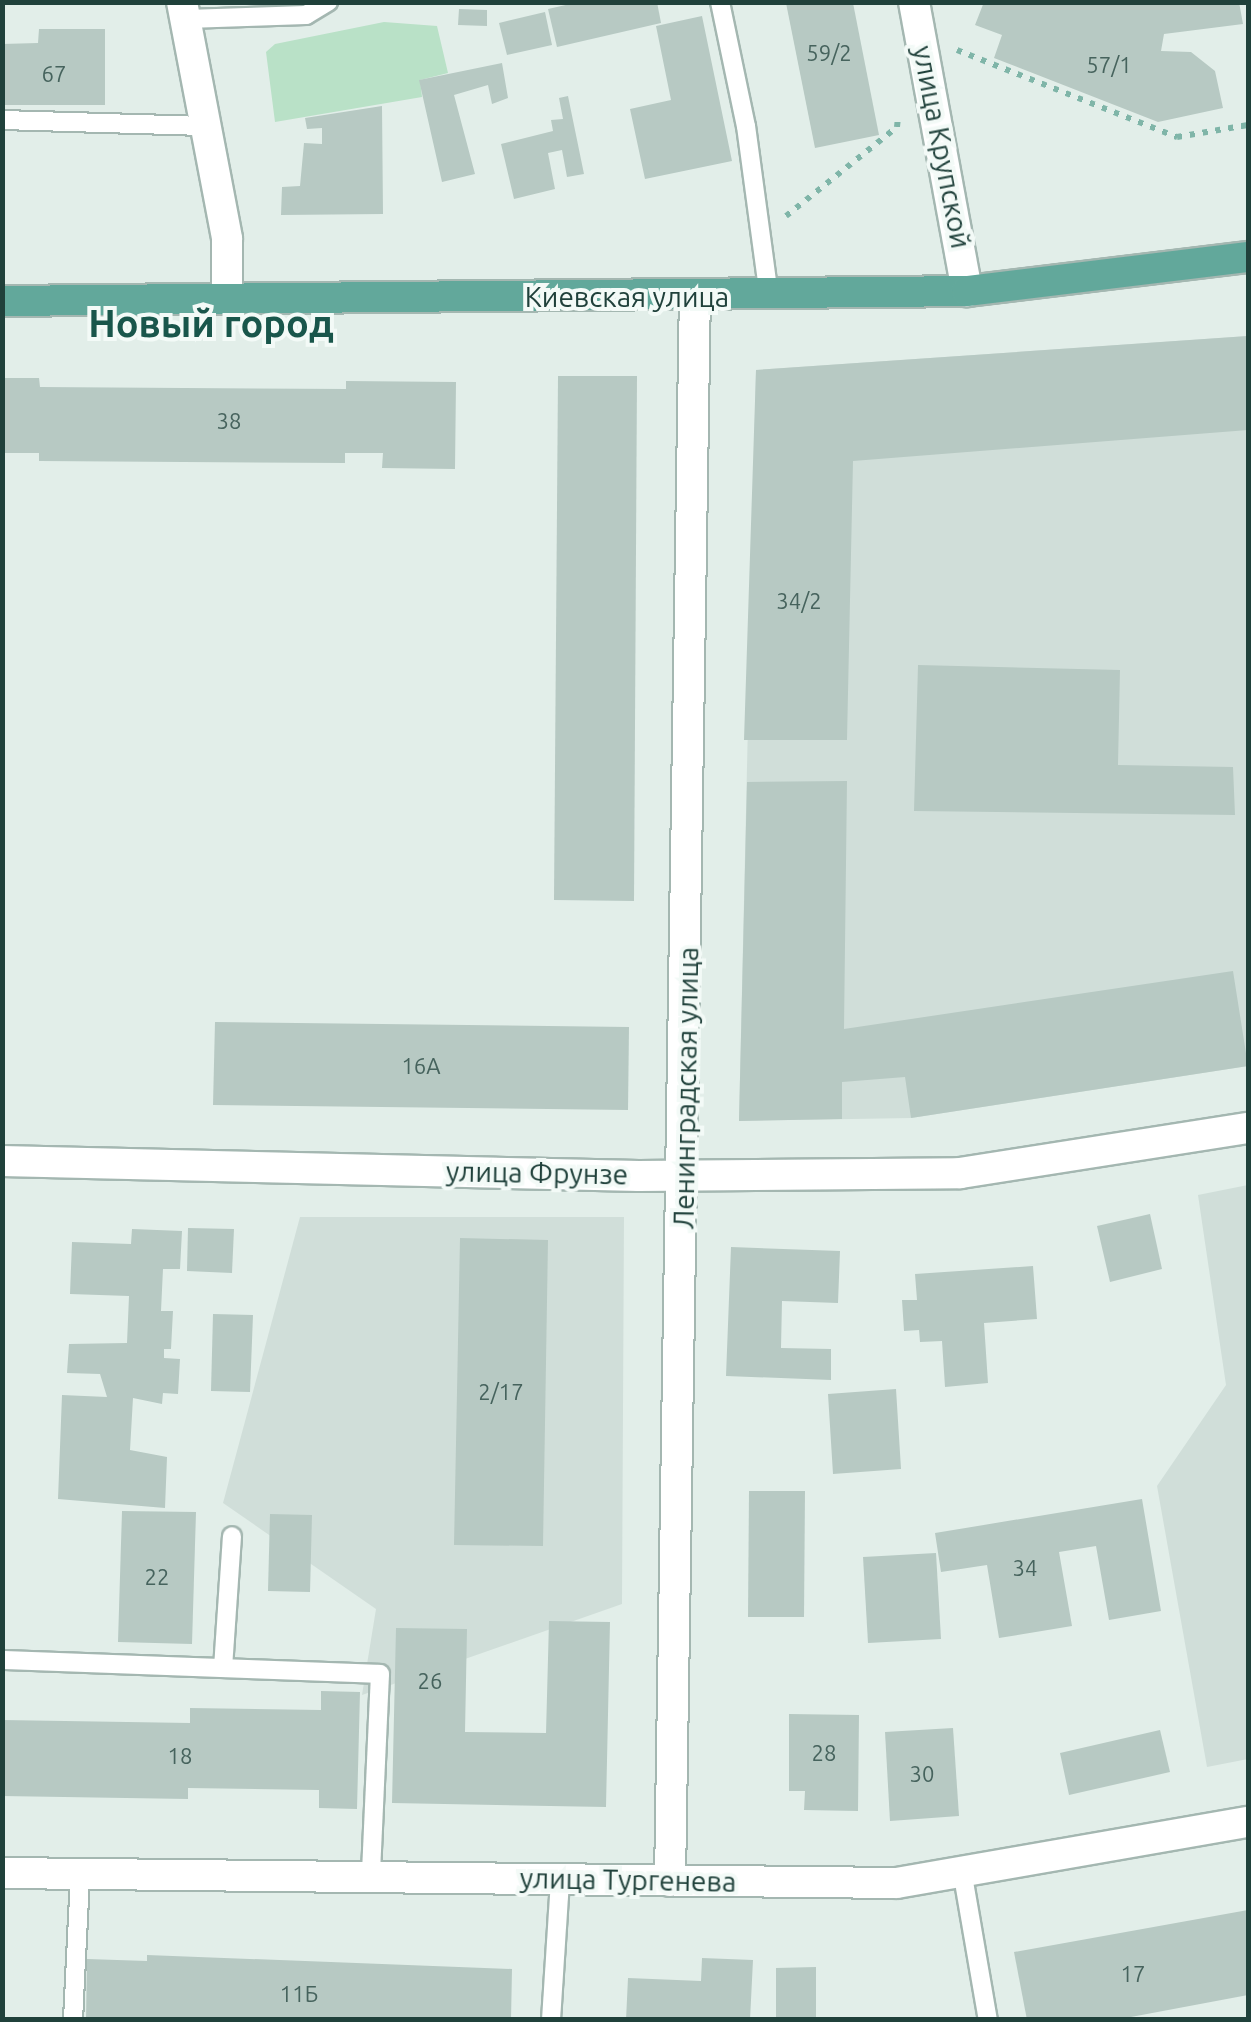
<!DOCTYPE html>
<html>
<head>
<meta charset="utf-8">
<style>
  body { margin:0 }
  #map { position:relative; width:1251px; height:2022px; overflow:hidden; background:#e2eee9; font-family:Ubuntu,sans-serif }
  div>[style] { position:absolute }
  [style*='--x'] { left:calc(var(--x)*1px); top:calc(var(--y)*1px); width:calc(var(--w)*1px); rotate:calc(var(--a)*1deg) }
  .built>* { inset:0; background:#d0ded9 }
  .green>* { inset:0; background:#b9e1c7 }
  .building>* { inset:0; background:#b7c9c3 }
  .path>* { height:6px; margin-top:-3px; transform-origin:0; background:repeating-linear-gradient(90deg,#7fb5a8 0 5px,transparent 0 13px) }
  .roads { filter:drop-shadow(2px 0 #a4b7b1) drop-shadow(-2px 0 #a4b7b1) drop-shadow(0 2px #a4b7b1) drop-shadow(0 -2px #a4b7b1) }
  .service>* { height:18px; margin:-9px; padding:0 9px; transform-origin:9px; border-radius:9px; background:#fff }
  .minor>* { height:30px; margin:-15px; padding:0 15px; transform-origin:15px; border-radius:15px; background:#fff }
  .tertiary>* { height:30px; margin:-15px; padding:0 15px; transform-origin:15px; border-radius:15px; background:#fff }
  .primary>* { height:30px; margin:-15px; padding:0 15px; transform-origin:15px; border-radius:15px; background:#62a89b }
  span { translate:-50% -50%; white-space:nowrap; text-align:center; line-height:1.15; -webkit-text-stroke:8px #f3faf7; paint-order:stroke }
  .number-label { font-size:22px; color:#46635d }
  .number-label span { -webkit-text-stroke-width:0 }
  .street-label { font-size:28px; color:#20413b }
  .district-label { font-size:38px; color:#19564b; font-weight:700 }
  .frame { position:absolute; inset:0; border:5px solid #20413b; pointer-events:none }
</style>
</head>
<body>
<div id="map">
  <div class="built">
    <i style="clip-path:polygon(1248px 336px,1248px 1066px,911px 1118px,739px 1121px,756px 370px)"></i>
    <i style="clip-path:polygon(1248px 1185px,1248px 1759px,1207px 1767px,1157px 1486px,1226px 1385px,1198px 1195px)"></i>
    <i style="clip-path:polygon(300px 1217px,624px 1217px,622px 1604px,362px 1695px,376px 1609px,223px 1503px)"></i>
  </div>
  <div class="green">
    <i style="clip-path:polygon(384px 22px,437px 26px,448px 73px,420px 80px,422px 97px,275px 122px,266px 52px,275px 44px)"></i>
  </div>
  <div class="building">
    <i style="clip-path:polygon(579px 2px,657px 2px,661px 23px,557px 47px,548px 9px)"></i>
    <i style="clip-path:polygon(984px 2px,1239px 2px,1243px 24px,1164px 34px,1161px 51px,1191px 52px,1215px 71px,1223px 108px,1158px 122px,994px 58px,1002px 35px,975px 25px)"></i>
    <i style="clip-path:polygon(786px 3px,853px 3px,879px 135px,815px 148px)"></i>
    <i style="clip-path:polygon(459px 9px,487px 10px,487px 26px,458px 25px)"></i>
    <i style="clip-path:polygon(545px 12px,552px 45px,507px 55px,499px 23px)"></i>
    <i style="clip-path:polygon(702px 16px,732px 161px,645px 179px,630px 109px,671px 100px,656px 26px)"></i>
    <i style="clip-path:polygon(39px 29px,105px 29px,105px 105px,2px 105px,2px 44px,38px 43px)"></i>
    <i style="clip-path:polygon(502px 63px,508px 98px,492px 104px,488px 85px,454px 95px,475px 174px,442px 182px,419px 80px)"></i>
    <i style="clip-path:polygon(568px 96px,584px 174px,567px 177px,562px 150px,548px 153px,555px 189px,514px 199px,501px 144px,553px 131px,551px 120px,563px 119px,559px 98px)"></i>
    <i style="clip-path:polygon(382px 106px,383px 214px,281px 215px,282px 187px,300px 186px,304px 143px,322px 144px,322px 128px,307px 129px,305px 118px)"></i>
    <i style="clip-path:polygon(1248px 336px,1248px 430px,853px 461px,847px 740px,744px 740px,756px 370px)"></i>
    <i style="clip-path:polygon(558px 376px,637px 376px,634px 901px,554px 900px)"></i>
    <i style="clip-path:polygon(2px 378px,39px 378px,40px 387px,346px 389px,346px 381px,456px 382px,455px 469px,382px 468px,383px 453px,345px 453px,345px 463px,39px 461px,39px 453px,2px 453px)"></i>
    <i style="clip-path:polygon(918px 665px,1120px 670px,1118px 765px,1233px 767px,1235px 815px,914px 811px)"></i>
    <i style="clip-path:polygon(847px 781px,844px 1029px,1233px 971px,1248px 1066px,911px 1118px,905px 1077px,842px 1082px,842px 1119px,739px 1121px,747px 782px)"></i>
    <i style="clip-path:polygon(215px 1022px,629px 1027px,628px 1110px,213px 1105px)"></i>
    <i style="clip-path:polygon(1150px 1214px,1162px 1269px,1110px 1282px,1097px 1226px)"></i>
    <i style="clip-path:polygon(188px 1228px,234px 1229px,232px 1273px,187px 1271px)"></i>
    <i style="clip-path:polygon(132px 1229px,182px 1231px,180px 1269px,163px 1269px,161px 1311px,173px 1311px,171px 1349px,164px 1349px,164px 1358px,180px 1359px,178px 1394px,163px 1393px,162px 1404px,133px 1398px,130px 1450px,167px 1457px,165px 1508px,58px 1499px,62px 1395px,107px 1397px,100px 1374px,67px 1373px,69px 1344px,127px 1343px,129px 1296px,70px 1294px,72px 1242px,131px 1244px)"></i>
    <i style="clip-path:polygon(460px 1238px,548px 1240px,543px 1546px,454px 1545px)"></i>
    <i style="clip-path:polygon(731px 1247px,840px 1251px,838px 1303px,782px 1301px,781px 1348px,831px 1349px,831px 1380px,726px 1376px)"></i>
    <i style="clip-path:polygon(1033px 1266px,1037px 1319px,984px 1323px,988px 1383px,945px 1387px,942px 1341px,920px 1342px,919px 1330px,904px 1331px,902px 1300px,917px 1300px,915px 1274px)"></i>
    <i style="clip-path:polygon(213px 1314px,253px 1315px,250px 1392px,211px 1391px)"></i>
    <i style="clip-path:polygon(896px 1389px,901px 1469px,833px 1474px,828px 1394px)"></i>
    <i style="clip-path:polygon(749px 1491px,805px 1491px,804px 1617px,748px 1617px)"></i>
    <i style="clip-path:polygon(1142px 1499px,1161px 1611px,1109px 1620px,1096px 1546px,1059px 1552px,1072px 1626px,999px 1638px,987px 1565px,941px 1572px,935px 1533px)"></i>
    <i style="clip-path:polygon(122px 1511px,196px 1512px,192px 1644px,118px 1642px)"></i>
    <i style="clip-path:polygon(270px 1514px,312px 1515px,310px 1592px,268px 1591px)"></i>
    <i style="clip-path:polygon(936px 1553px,941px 1639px,868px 1643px,863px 1557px)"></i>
    <i style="clip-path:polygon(549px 1621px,610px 1622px,606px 1807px,392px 1803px,396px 1628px,467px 1629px,465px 1732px,546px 1733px)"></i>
    <i style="clip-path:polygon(321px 1691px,360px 1692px,357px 1809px,319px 1808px,319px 1790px,188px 1788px,188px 1799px,2px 1796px,2px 1720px,190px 1723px,190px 1708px,321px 1710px)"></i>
    <i style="clip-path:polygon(789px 1714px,859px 1715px,858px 1811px,804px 1810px,805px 1791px,789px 1791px)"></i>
    <i style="clip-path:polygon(953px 1728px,959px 1816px,890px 1821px,885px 1732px)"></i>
    <i style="clip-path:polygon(1160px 1730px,1170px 1772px,1069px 1795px,1060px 1753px)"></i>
    <i style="clip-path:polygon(1248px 1910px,1248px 1995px,1115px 2020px,1027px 2020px,1014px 1952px)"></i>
    <i style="clip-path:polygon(147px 1955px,512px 1969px,511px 2020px,86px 2020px,87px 1959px,147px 1961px)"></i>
    <i style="clip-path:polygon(702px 1958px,753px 1960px,750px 2020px,626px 2020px,628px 1978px,701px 1981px)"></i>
    <i style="clip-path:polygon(816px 1967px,816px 2020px,776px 2020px,776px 1968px)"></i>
  </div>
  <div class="path">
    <i style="--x:957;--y:50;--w:237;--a:21.6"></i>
    <i style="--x:1177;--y:137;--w:72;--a:-9.6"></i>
    <i style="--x:786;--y:216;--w:142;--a:-38.7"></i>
    <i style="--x:897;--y:127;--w:9;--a:-84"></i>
  </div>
  <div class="roads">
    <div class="service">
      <i style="--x:720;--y:2;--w:127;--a:78.2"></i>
      <i style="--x:746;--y:126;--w:172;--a:82.3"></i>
      <i style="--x:187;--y:19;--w:119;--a:-1.9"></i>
      <i style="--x:306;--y:15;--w:26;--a:-31"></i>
      <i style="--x:2;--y:120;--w:205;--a:1.7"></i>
      <i style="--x:2;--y:1660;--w:378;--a:2.1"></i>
      <i style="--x:380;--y:1674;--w:201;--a:92.6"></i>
      <i style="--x:223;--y:1668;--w:132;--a:-86.1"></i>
      <i style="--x:963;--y:1876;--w:146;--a:80.2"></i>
      <i style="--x:73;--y:2020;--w:143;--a:-87.2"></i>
      <i style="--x:551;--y:2020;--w:141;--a:-86.3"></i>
    </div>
    <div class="minor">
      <i style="--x:914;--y:2;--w:294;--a:79.6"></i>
      <i style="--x:2;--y:1161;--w:637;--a:1.35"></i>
      <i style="--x:639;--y:1176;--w:321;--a:-0.5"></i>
      <i style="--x:960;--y:1173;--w:291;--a:-8.9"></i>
      <i style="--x:2;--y:1873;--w:895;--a:0.64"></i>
      <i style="--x:897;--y:1883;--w:356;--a:-9.9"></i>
      <i style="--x:670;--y:1881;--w:1585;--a:-89.1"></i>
    </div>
    <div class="tertiary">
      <i style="--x:182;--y:2;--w:241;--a:79.2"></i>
      <i style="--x:227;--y:239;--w:60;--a:90"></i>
    </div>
    <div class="primary">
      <i style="--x:2;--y:301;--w:965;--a:-0.59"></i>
      <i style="--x:967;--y:291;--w:283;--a:-6.9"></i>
    </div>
  </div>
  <div class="number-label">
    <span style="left:829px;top:53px">59/2</span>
    <span style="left:1109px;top:65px">57/1</span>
    <span style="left:54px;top:74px">67</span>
    <span style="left:229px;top:421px">38</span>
    <span style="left:799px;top:601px">34/2</span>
    <span style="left:421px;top:1066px">16А</span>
    <span style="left:501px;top:1392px">2/17</span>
    <span style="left:1025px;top:1568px">34</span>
    <span style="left:157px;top:1577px">22</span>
    <span style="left:430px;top:1681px">26</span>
    <span style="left:824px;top:1753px">28</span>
    <span style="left:180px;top:1756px">18</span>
    <span style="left:922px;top:1774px">30</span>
    <span style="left:1133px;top:1974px">17</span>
    <span style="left:299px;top:1994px">11Б</span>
  </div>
  <div class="street-label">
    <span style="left:942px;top:147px;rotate:79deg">улица Крупской</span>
    <span style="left:627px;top:297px">Киевская улица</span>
    <span style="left:686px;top:1088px;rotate:-89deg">Ленинградская улица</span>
    <span style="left:537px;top:1173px;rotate:1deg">улица Фрунзе</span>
    <span style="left:628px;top:1880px;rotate:1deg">улица Тургенева</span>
  </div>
  <div class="district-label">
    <span style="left:211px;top:324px">Новый город</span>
  </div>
  <div class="frame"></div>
</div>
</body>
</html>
